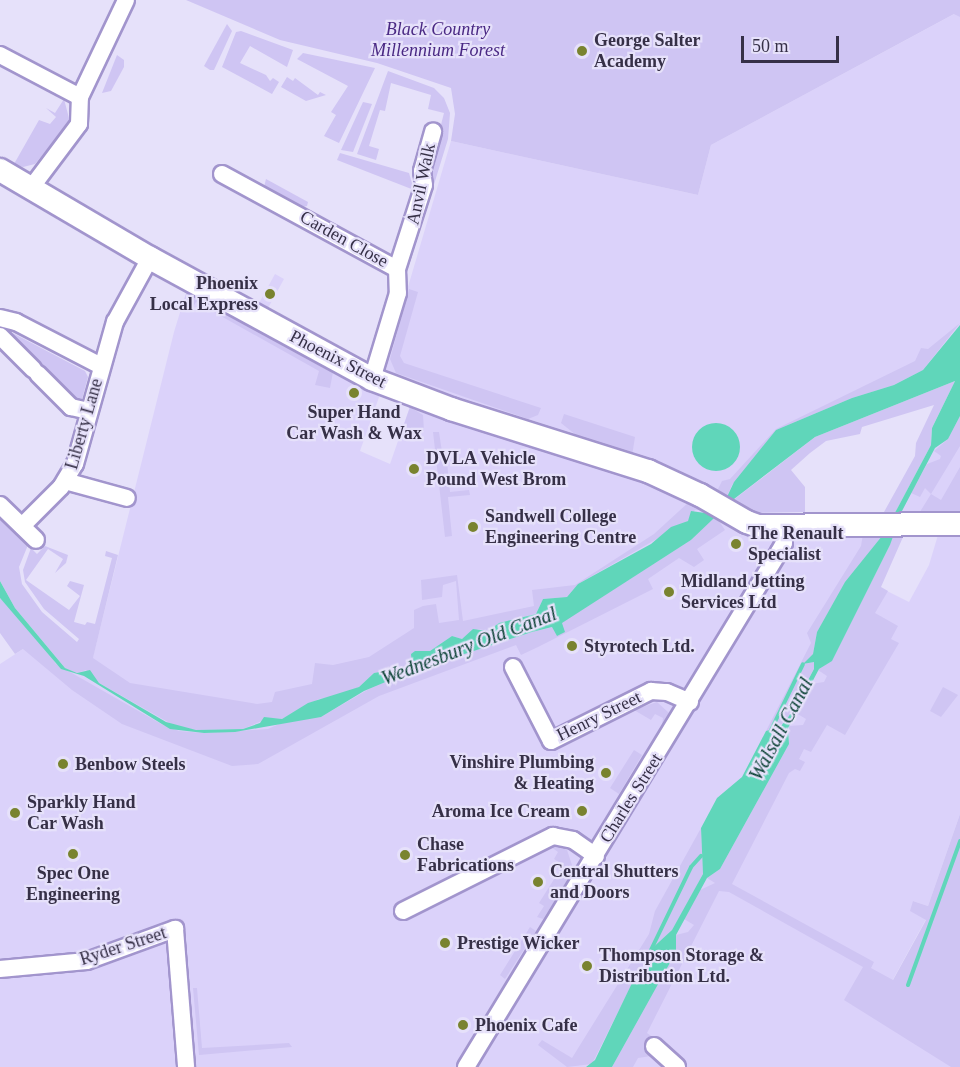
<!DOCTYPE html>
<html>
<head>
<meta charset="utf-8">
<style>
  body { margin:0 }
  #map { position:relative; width:960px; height:1067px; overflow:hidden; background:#e6e1fa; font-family:"Times New Roman",serif }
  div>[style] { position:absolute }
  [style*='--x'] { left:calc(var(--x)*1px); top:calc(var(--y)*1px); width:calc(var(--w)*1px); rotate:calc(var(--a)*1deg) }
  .built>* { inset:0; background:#dbd2fa }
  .green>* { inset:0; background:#cfc5f3 }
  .water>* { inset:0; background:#60d6ba }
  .round { border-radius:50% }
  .stream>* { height:4px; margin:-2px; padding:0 2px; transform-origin:2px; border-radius:2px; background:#60d6ba }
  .roads { filter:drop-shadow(2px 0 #a295cd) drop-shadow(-2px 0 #a295cd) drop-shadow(0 2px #a295cd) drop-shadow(0 -2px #a295cd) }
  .minor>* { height:16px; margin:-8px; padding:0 8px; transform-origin:8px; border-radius:8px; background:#fff }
  .major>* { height:22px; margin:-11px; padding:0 11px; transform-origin:11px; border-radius:11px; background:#fff }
  .dots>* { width:16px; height:16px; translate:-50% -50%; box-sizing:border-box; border:3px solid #e6e1fa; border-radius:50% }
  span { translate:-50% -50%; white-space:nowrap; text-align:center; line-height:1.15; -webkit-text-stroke:4.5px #e6e1fa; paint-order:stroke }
  .park-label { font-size:18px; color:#4a2984; font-style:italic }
  .poi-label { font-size:18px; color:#363047; font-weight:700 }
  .left { translate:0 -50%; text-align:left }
  .right { translate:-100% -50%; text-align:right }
  .street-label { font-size:18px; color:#363047 }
  .water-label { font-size:20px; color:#0e4438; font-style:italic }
  .scale { position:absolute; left:741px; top:36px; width:98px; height:27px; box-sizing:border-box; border:3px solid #363047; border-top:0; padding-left:8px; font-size:18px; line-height:21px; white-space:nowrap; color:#363047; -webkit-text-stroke:4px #e6e1fa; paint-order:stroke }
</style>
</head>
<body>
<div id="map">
  <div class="built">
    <i style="clip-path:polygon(evenodd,960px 6px,960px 358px,804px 431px,722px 520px,723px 523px,735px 515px,885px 523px,863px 579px,909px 602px,929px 565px,938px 535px,908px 524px,913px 513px,898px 513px,960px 391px,960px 814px,928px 906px,913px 901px,926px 919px,891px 983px,960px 1067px,0 1067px,0 664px,40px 638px,60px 666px,93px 657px,174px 332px,190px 280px,253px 314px,275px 274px,284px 279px,262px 319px,380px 382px,451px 141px,698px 195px,711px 145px,958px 12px,960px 6px,384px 383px,414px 395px,390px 464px,360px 451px,384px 383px)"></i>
  </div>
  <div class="green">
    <i style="clip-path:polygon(186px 0,960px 0,960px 17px,954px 14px,711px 145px,698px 195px,451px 141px,455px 114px,451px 88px,377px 63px,280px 40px)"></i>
    <i style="clip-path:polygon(227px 24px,232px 31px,214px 70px,210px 70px,204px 66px)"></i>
    <i style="clip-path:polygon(241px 31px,293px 50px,287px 67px,250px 46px,240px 63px,266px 75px,270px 81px,273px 78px,279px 82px,272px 94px,222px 67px,236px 32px)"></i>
    <i style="clip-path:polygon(303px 53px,375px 68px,339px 143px,324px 136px,336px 115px,331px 112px,348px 86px,297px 59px)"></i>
    <i style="clip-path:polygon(117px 55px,124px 60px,124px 67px,111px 91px,102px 93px)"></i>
    <i style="clip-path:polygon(388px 71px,434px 88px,444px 98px,450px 113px,448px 139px,408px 269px,404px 270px,444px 113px,428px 109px,431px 95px,391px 83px,385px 111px,380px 110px,369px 146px,379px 149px,376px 160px,357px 154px)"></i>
    <i style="clip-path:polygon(287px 77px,293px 81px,295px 78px,318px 95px,320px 92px,326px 95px,306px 101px,281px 87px)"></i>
    <i style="clip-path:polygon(64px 99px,70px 122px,35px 164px,23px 167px,14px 164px,39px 120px,50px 124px,56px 117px,46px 108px,55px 113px)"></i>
    <i style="clip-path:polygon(363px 102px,372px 104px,353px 152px,341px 150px)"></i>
    <i style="clip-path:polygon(340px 153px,409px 173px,414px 190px,337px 160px)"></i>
    <i style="clip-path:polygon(266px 179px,308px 202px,307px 206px,303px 207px,264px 187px)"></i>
    <i style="clip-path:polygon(409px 289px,418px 292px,400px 356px,404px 363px,541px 408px,538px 415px,528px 419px,396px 373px,390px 359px)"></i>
    <i style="clip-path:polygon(187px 292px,333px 372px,330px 388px,315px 385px,319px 371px,196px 302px,190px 312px,181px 308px)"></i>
    <i style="clip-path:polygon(960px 323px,923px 370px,894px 385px,852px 398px,776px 430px,732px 485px,726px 499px,716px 493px,722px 481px,730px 479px,776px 429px,915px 361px,921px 348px,928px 349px)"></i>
    <i style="clip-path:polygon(5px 329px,85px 371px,88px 377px,81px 403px,75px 402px)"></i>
    <i style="clip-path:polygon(955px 381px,932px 428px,931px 445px,895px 513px,884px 512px,915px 456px,916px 443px,934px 405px,862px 427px,860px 434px,826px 441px,810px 453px,791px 470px,805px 487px,805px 512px,755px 513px,731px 502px,815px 437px)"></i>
    <i style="clip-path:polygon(410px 407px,423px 415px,424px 431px,401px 433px)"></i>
    <i style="clip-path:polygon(564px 414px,635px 437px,632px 456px,576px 435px,561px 423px)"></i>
    <i style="clip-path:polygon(960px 416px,960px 446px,931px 494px,941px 500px,960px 467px,960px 517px,918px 515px,931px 494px,925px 488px,920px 497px,911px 493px,927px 464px,940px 459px,941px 456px,934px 451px,948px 439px)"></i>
    <i style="clip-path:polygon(433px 432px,439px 432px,442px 452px,446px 452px,450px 492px,469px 490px,470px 495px,448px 497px,452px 536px,445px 537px)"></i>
    <i style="clip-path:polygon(690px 501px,709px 510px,695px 510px,688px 521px,578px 584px,567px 597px,543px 599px,536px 614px,504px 622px,488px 631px,478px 629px,462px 639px,452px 636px,430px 651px,421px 652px,407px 667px,374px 673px,359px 687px,340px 696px,319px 699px,282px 719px,269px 718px,243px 729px,196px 730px,175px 726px,99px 683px,86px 670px,77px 673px,65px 668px,15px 608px,0 581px,0 512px,0 517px,28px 545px,19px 567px,22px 584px,42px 612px,77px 642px,79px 639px,44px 609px,25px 582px,23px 570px,31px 548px,37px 554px,45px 546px,68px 555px,66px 563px,55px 573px,63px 559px,48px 549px,26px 580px,69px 610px,80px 596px,67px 586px,70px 581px,84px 585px,74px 622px,85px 625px,87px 622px,95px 624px,112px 558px,105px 556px,106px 551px,118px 555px,93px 658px,130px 683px,257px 704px,272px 702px,275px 692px,312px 684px,315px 663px,333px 665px,369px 657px,414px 628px,414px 610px,423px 606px,436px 604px,439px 623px,459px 620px,456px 581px,443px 585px,442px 597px,422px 600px,421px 580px,457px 575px,463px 621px,534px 606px,532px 590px,575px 585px,654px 534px)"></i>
    <i style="clip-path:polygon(715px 515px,725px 530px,697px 549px,704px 560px,694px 567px,679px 558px,648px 579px,653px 589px,538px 647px,521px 655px,516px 645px,379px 696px,258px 764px,232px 766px,122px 724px,72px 690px,23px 649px,15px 654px,0 633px,0 598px,40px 640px,56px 664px,163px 725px,179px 731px,204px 733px,268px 729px,288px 720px,321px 717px,369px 689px,412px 671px,532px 632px,553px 627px,556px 633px,561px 623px,691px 540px)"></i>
    <i style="clip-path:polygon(863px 534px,883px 535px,845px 583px,817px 632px,813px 654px,804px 664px,814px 662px,814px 669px,785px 723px,766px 731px,811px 643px,807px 633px,861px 546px)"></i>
    <i style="clip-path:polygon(891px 535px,903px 537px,881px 587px,888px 591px,875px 613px,898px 626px,891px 639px,899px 643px,845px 735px,827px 725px,811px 752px,804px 749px,799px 759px,805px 762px,800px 771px,795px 769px,789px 773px,732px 884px,874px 962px,871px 968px,893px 980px,926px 920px,910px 911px,913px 901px,928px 906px,960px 814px,960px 1067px,951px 1067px,844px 1000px,863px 967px,729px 892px,719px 891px,647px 1033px,658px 1041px,669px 1067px,662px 1067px,651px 1056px,638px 1058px,633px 1067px,612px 1067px,676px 952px,676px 935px,688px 932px,694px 925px,684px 919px,700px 890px,715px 883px,707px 878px,720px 869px,789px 744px,789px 726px,803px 725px,806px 719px,796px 713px,811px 684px,824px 682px,827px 676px,818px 670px,832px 660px,890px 545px)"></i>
    <i style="clip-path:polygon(943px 687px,958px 695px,941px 717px,930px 711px)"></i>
    <i style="clip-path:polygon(657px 702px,669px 713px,662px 725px,663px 718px,655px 714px,651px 720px,634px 710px)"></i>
    <i style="clip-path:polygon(634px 750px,642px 755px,619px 794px,610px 788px)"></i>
    <i style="clip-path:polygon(701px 828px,703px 874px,680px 917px,672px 930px,648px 952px,642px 975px,631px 986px,592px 1064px,567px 1067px,538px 1045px,542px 1040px,572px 1058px,649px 934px,655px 911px)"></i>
    <i style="clip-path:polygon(551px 847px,558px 845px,567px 850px,574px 871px,543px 919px,537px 917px,544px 906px,539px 903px,563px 865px,554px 859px,558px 852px)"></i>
    <i style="clip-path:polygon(530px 927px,536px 931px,505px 979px,500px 975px)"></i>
    <i style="clip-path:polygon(193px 988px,197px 988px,202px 1048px,289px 1043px,292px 1047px,199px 1055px)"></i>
  </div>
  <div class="water">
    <i style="clip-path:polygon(960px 325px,960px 416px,948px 439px,935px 448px,902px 511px,890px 545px,832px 661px,819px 669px,788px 728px,789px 744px,720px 869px,707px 878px,676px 935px,676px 952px,612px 1067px,586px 1067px,595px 1060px,632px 983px,642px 975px,648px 952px,672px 930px,703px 874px,701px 828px,717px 798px,742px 777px,766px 731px,781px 726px,789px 716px,814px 669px,814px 662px,803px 664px,813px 654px,817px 632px,845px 582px,882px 536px,897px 509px,931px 445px,932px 428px,955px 381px,815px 437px,734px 499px,691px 540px,562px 623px,565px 632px,557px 636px,552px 627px,532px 632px,412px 671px,364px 691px,321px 717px,235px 732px,204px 733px,170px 729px,84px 676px,61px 669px,0 598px,0 581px,15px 608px,65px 668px,77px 673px,90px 670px,99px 683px,166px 722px,196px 730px,243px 729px,260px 723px,264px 717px,282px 719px,308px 703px,359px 687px,374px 673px,407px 667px,412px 664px,411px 654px,415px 651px,430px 651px,452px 636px,462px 639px,473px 629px,488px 631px,499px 623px,536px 614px,543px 599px,567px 597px,578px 584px,651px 544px,671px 527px,688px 521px,691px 511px,705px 513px,726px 499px,734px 482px,776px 430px,852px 398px,894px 385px,923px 370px)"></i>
    <i class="round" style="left:692px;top:423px;width:48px;height:48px"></i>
  </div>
  <div class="stream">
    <i style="--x:771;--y:730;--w:73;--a:-64.1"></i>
    <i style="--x:650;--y:952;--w:94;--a:-64.2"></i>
    <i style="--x:691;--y:867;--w:15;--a:-48"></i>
    <i style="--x:908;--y:985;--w:153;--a:-70.1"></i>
  </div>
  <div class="roads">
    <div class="minor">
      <i style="--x:0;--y:55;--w:90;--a:27.7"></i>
      <i style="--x:222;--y:174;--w:199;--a:28.5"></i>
      <i style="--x:397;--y:269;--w:24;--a:88"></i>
      <i style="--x:398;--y:293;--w:90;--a:106.8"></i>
      <i style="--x:31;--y:188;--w:80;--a:-53.1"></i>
      <i style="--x:79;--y:124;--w:27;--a:-88"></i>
      <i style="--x:80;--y:97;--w:107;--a:-64.6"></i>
      <i style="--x:397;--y:269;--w:88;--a:-72.2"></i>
      <i style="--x:424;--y:185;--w:14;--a:-98"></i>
      <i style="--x:422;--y:171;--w:41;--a:-74.2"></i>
      <i style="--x:0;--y:318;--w:16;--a:14"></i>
      <i style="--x:16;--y:322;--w:96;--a:27.4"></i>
      <i style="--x:0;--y:336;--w:47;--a:45"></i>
      <i style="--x:38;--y:374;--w:47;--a:45"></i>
      <i style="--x:71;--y:407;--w:17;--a:13"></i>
      <i style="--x:65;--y:481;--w:64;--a:15.3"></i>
      <i style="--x:0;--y:505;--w:50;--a:44.2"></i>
      <i style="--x:22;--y:526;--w:55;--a:-45"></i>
      <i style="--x:61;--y:487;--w:27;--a:-59"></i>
      <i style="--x:75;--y:464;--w:148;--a:-74.3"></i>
      <i style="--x:115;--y:322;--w:73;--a:-61.3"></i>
      <i style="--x:513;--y:667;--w:83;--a:62.8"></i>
      <i style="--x:551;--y:741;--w:112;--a:-26.6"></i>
      <i style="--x:651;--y:691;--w:16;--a:4"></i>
      <i style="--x:667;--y:692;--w:25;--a:23"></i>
      <i style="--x:403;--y:911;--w:168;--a:-26.6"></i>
      <i style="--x:553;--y:836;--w:20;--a:11"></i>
      <i style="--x:573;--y:840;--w:28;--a:35"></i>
      <i style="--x:0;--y:969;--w:87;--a:-5.3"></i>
      <i style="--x:87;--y:961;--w:94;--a:-20"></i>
      <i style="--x:175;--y:929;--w:138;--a:85.4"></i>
      <i style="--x:654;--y:1046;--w:31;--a:42"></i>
      <i style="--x:466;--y:1067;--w:603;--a:-58.71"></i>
      <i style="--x:779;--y:552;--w:10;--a:-61"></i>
      <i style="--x:784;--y:543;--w:18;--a:-93"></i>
    </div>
    <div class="major">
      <i style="--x:0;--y:170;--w:174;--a:30.4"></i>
      <i style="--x:150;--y:258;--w:253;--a:28.6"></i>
      <i style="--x:372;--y:379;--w:85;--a:20.8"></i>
      <i style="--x:451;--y:409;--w:207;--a:17.5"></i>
      <i style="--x:648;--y:471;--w:57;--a:24.8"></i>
      <i style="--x:700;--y:495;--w:54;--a:29.9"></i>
      <i style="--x:747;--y:522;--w:12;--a:20"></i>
      <i style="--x:758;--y:526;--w:202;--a:-0.6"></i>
    </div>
  </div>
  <div class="dots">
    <i style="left:582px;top:51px;background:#79832f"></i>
    <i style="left:270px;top:294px;background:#79832f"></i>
    <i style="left:354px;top:393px;background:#79832f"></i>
    <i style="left:414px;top:469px;background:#79832f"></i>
    <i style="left:473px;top:527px;background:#79832f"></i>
    <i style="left:736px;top:544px;background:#79832f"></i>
    <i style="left:669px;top:592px;background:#79832f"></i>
    <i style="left:572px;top:646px;background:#79832f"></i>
    <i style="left:63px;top:764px;background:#79832f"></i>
    <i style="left:606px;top:773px;background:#79832f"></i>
    <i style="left:582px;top:811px;background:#79832f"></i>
    <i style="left:15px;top:813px;background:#79832f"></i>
    <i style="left:73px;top:854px;background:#79832f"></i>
    <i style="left:405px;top:855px;background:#79832f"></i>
    <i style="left:538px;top:882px;background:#79832f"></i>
    <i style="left:445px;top:943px;background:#79832f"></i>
    <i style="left:587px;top:966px;background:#79832f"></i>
    <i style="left:463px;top:1025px;background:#79832f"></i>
  </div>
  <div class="park-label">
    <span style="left:438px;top:40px">Black Country<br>Millennium Forest</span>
  </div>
  <div class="poi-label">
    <span class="left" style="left:594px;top:51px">George Salter<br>Academy</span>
    <span class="right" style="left:258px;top:294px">Phoenix<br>Local Express</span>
    <span style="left:354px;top:423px">Super Hand<br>Car Wash &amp; Wax</span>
    <span class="left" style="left:426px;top:469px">DVLA Vehicle<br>Pound West Brom</span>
    <span class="left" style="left:485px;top:527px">Sandwell College<br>Engineering Centre</span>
    <span class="left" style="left:748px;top:544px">The Renault<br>Specialist</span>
    <span class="left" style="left:681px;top:592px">Midland Jetting<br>Services Ltd</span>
    <span class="left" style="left:584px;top:646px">Styrotech Ltd.</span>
    <span class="right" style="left:594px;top:773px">Vinshire Plumbing<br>&amp; Heating</span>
    <span class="left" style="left:75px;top:764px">Benbow Steels</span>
    <span class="left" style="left:27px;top:813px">Sparkly Hand<br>Car Wash</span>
    <span class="right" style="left:570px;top:811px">Aroma Ice Cream</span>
    <span class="left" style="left:417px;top:855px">Chase<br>Fabrications</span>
    <span class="left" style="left:550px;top:882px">Central Shutters<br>and Doors</span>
    <span style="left:73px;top:884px">Spec One<br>Engineering</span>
    <span class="left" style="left:457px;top:943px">Prestige Wicker</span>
    <span class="left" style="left:599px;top:966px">Thompson Storage &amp;<br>Distribution Ltd.</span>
    <span class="left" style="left:475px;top:1025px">Phoenix Cafe</span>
  </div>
  <div class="street-label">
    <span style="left:421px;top:184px;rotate:-78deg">Anvil Walk</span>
    <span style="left:344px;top:239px;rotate:29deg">Carden Close</span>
    <span style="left:338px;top:359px;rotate:27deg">Phoenix Street</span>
    <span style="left:84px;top:424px;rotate:-74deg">Liberty Lane</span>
    <span style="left:599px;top:716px;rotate:-26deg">Henry Street</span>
    <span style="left:631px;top:798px;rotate:-58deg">Charles Street</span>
    <span style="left:123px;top:946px;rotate:-18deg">Ryder Street</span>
  </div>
  <div class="water-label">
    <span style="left:469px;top:646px;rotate:-21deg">Wednesbury Old Canal</span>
    <span style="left:781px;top:729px;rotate:-62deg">Walsall Canal</span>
  </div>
  <div class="scale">50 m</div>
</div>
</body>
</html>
